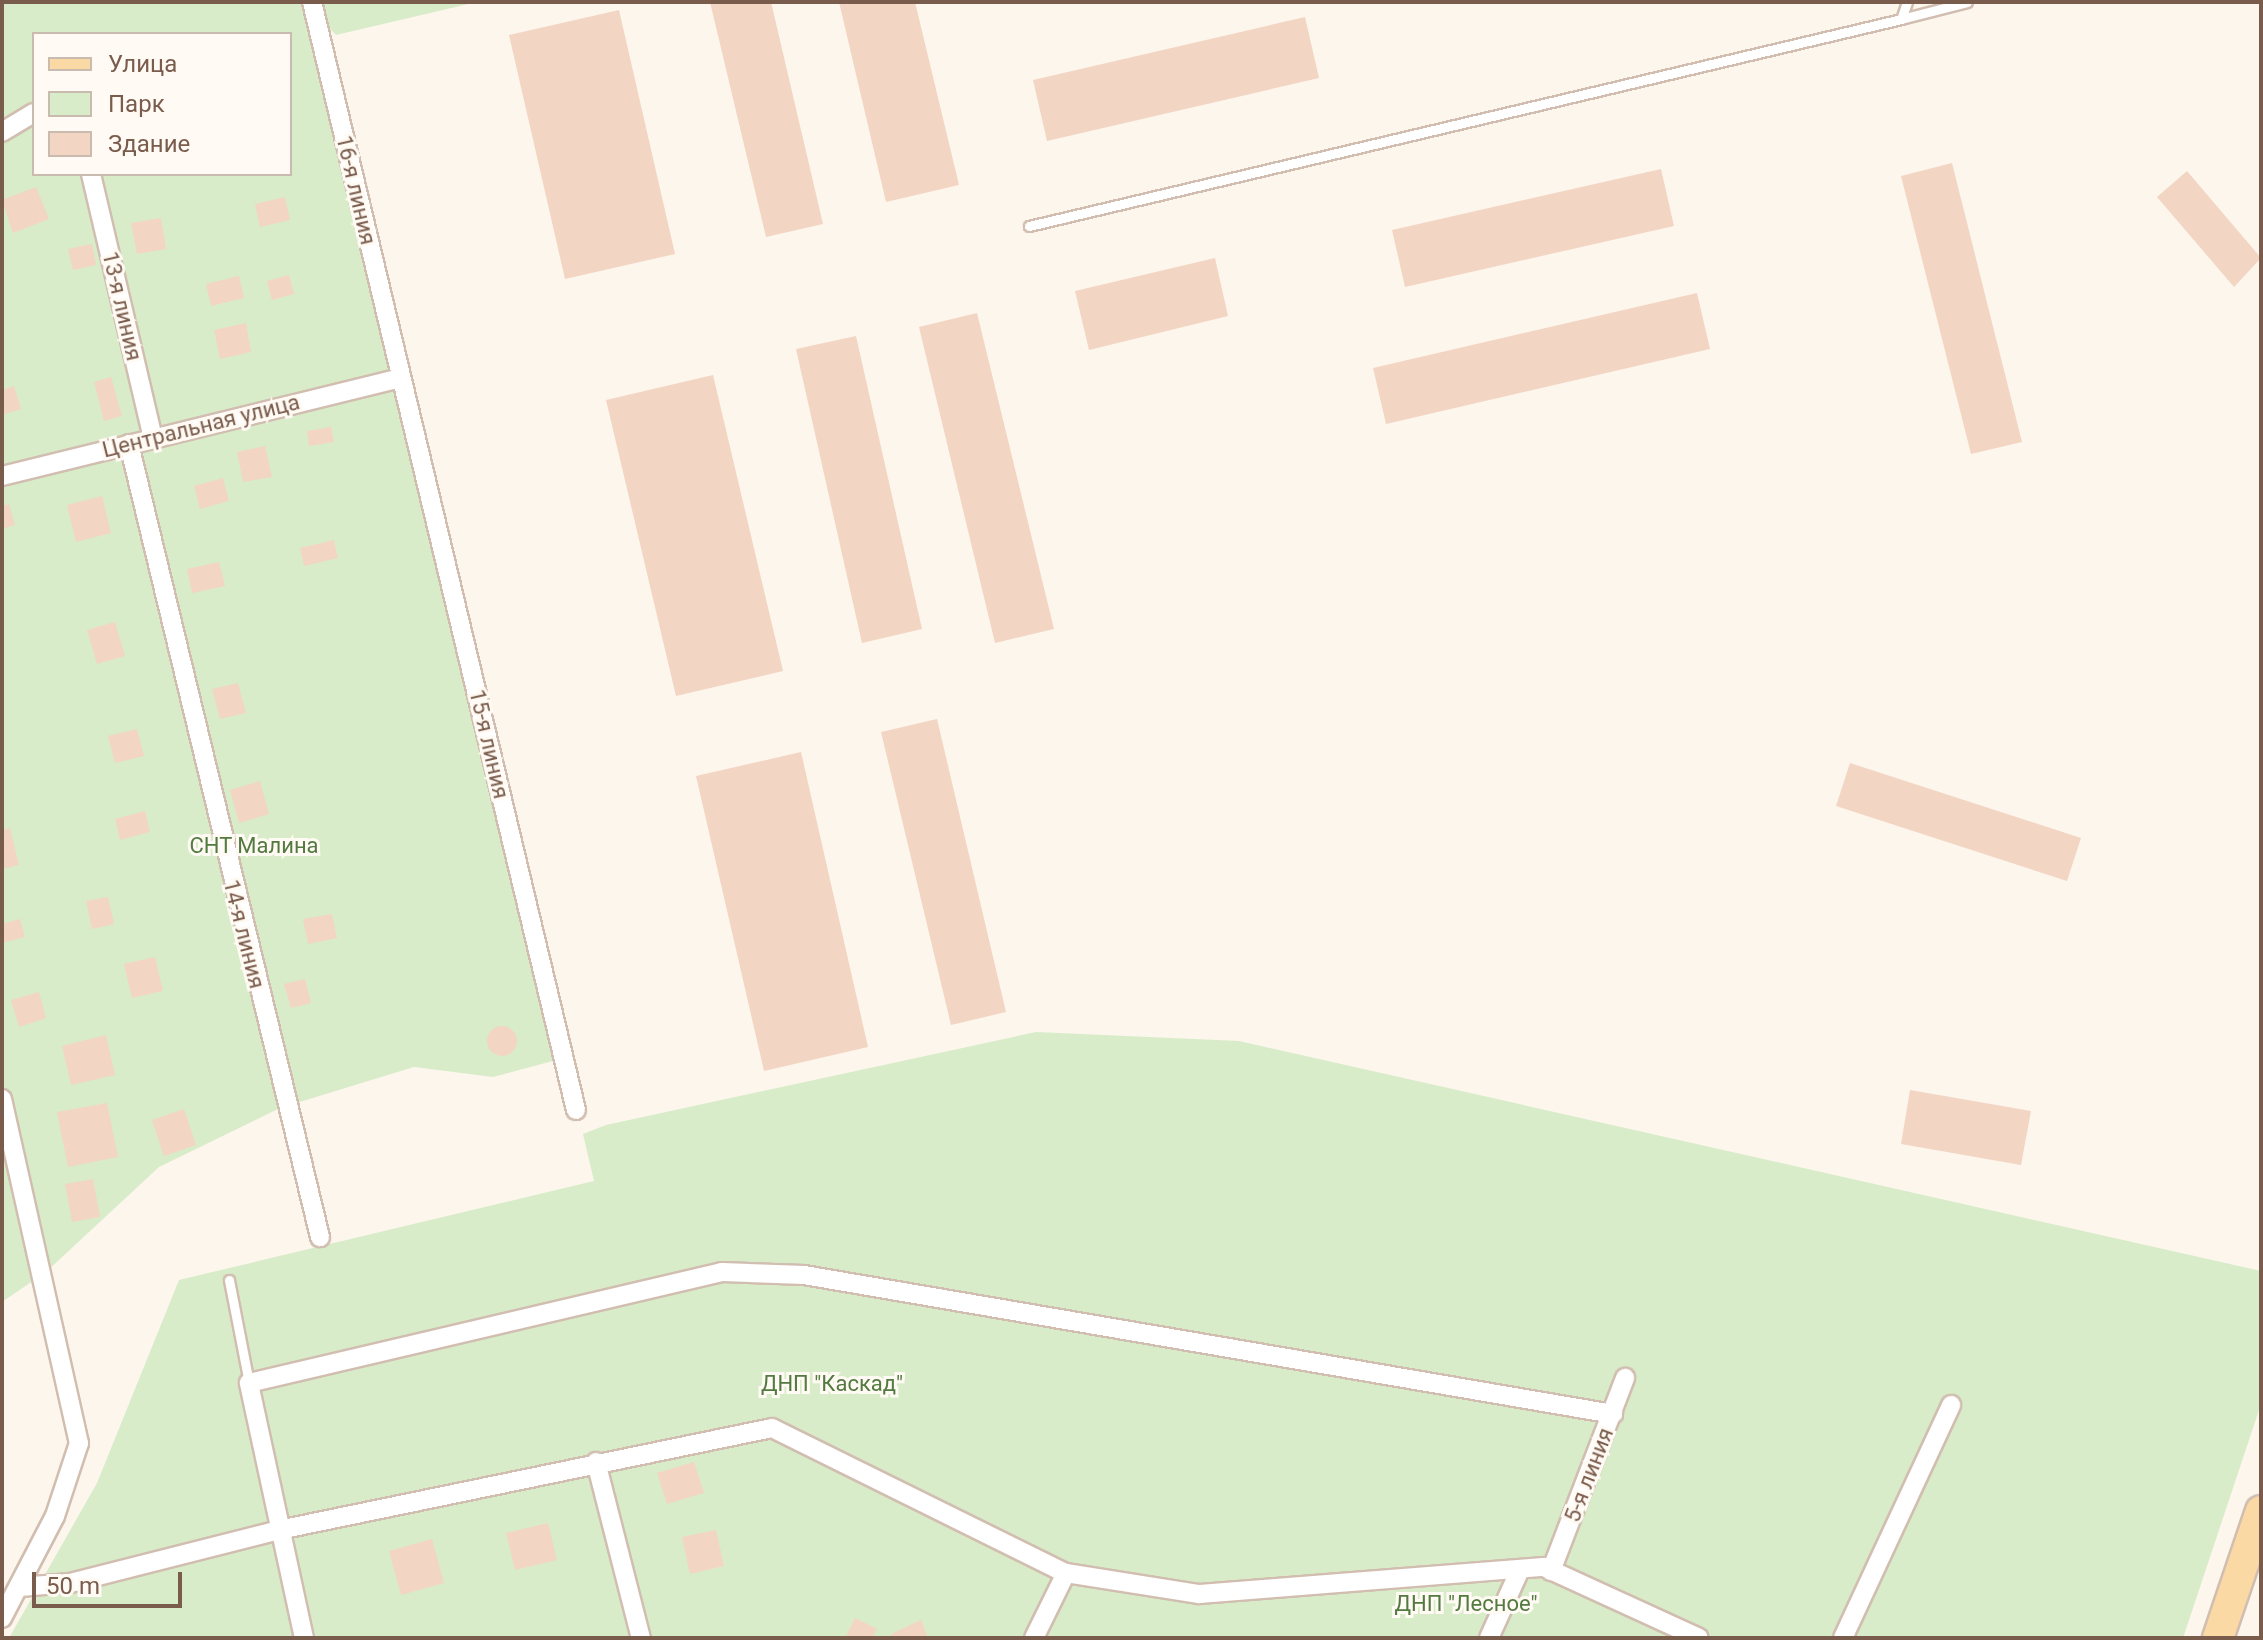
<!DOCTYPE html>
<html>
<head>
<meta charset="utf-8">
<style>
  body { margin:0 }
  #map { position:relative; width:2263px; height:1640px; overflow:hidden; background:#fdf6ec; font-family:Roboto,sans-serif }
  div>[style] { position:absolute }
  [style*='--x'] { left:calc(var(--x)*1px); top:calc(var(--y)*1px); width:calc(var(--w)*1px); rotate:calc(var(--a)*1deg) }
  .green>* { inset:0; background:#d8ecc9 }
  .building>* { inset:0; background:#f3d5c3 }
  .round { border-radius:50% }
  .roads { filter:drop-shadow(2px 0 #d1beb0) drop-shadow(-2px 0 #d1beb0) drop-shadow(0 2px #d1beb0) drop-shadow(0 -2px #d1beb0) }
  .lane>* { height:9px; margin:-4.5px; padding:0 4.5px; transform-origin:4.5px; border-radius:4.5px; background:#fff }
  .street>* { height:18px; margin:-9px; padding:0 9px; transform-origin:9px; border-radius:9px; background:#fff }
  .primary>* { height:30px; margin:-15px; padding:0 15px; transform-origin:15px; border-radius:15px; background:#fbd9a5 }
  span { translate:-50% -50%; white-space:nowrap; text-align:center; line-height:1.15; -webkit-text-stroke:6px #fffaf3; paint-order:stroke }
  .street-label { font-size:22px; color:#7a5c4d }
  .park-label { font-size:22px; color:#537a41 }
  .frame { position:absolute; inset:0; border:4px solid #7a5c4d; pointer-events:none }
  .legend { position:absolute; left:32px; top:32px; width:260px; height:144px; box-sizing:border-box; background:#fffaf3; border:2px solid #cabbb1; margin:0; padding:10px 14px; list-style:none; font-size:24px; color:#7a5c4d }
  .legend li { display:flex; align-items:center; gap:16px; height:40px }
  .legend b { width:40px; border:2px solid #cabbb1 }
  .scale { position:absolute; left:32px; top:1572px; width:150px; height:36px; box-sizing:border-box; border:4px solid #7a5c4d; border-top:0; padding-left:10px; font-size:24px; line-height:28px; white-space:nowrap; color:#7a5c4d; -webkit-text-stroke:6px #fffaf3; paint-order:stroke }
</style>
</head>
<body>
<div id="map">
  <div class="green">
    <i style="clip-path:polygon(evenodd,2px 2px,477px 2px,336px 35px,315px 13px,564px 1058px,493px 1077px,414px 1067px,280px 1108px,159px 1167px,46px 1272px,2px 1302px,2px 2px,34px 34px,290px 34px,290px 174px,34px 174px,34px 34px)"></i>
    <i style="clip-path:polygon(1036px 1032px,1239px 1041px,2261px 1271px,2261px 1404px,2183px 1638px,9px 1638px,97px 1483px,179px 1280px,594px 1181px,583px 1134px,606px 1125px)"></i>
  </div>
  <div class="building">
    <i style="clip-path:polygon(710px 2px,771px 2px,823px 224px,766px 237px)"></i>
    <i style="clip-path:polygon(839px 2px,915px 2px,959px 185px,886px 202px)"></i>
    <i style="clip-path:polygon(619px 10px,675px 254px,565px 279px,509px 35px)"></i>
    <i style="clip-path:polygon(1305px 17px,1319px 78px,1047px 141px,1033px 80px)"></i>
    <i style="clip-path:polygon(1952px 163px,2022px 442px,1971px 454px,1901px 176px)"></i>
    <i style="clip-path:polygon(1661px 169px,1674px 226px,1405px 287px,1392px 230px)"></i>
    <i style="clip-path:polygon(2187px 171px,2261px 258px,2234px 287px,2157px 197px)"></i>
    <i style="clip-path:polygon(36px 187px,49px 219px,13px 233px,2px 200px)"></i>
    <i style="clip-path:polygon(285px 197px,290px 220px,260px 227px,255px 204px)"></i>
    <i style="clip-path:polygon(161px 218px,166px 249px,137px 254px,131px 223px)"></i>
    <i style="clip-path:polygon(92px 244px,96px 265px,73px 270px,68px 249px)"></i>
    <i style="clip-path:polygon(1215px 258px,1228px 316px,1089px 350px,1075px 291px)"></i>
    <i style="clip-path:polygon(289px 275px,294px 294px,272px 300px,267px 281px)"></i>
    <i style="clip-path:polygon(239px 276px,244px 298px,211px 306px,206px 284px)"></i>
    <i style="clip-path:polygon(1697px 293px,1710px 349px,1386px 424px,1373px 368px)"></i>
    <i style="clip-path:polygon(977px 313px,1054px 629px,995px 643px,919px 327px)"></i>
    <i style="clip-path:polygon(246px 323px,251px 352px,220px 359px,214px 330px)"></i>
    <i style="clip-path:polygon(856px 336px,922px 629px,862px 643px,796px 349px)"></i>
    <i style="clip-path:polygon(713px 375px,783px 671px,676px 696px,606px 400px)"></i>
    <i style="clip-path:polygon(111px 377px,122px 416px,104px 421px,94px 382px)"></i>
    <i style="clip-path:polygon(14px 386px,21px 409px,2px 415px,2px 390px)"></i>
    <i style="clip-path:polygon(331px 427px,334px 442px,309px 446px,307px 431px)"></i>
    <i style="clip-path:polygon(265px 446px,272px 477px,243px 482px,237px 452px)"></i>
    <i style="clip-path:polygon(223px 478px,229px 501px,200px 509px,194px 486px)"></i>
    <i style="clip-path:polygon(102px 496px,111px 533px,76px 542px,67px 505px)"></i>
    <i style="clip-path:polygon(9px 504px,15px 525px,2px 529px,2px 506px)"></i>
    <i style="clip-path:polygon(334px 540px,338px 558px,304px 566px,300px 548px)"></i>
    <i style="clip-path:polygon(219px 562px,225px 586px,192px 593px,187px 569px)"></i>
    <i style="clip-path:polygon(115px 622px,125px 656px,97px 664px,87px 630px)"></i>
    <i style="clip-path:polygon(238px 683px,246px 713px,220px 719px,212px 689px)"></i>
    <i style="clip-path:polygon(937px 719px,1006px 1012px,951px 1025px,881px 732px)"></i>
    <i style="clip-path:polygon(137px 729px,144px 756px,115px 763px,108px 736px)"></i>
    <i style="clip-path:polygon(801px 752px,868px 1047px,764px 1071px,696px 776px)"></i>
    <i style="clip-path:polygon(1850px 763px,2081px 838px,2067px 881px,1836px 806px)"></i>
    <i style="clip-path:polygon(260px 781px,269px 814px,239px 823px,230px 790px)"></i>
    <i style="clip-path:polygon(145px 811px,150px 832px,120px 840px,115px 819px)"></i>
    <i style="clip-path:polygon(10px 828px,19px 865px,2px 869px,2px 830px)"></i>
    <i style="clip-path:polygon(108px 897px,114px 924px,92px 929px,86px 901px)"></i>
    <i style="clip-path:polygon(332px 914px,337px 938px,308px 944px,303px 919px)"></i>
    <i style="clip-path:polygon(20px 919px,25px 937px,2px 943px,2px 924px)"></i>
    <i style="clip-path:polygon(155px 957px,163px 991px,132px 998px,124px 964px)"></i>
    <i style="clip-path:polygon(305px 979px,311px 1003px,291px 1008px,284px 984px)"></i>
    <i style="clip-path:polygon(39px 992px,46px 1018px,19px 1027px,11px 1000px)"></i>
    <i class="round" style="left:487px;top:1026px;width:30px;height:30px"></i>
    <i style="clip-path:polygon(106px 1035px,115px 1075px,71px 1085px,62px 1046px)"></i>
    <i style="clip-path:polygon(1910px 1090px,2031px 1111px,2021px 1165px,1901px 1144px)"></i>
    <i style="clip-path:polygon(107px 1103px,118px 1157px,68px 1167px,57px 1112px)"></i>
    <i style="clip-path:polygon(184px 1109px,196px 1145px,164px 1156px,152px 1120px)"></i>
    <i style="clip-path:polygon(93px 1179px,100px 1217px,72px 1222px,65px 1184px)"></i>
    <i style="clip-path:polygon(694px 1462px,704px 1493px,667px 1504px,657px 1473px)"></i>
    <i style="clip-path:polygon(548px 1523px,557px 1560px,515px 1570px,506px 1533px)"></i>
    <i style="clip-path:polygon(716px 1530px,724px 1566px,690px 1574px,682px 1537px)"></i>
    <i style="clip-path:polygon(432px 1539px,444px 1583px,401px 1595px,389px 1551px)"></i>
    <i style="clip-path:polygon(855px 1618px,877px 1629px,872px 1638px,845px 1638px)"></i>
    <i style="clip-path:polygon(921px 1620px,928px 1638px,890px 1638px,893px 1633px)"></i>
  </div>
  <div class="roads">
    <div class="lane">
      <i style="--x:1907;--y:2;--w:18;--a:109"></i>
      <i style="--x:1901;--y:19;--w:68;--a:-14.4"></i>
      <i style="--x:1029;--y:226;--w:896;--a:-13.35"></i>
      <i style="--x:229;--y:1280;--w:105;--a:79"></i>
    </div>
    <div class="street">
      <i style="--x:312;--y:2;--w:1139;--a:76.6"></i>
      <i style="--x:2;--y:132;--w:37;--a:-31"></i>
      <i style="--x:91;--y:174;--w:271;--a:76.8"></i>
      <i style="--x:129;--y:444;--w:816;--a:76.46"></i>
      <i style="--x:2;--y:476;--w:411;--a:-13.8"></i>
      <i style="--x:2;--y:1099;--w:353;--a:77.4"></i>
      <i style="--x:79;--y:1443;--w:77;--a:108.2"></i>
      <i style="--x:55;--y:1516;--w:115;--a:117.5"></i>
      <i style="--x:596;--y:1462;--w:182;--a:75.7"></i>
      <i style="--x:1551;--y:1571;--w:207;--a:-69"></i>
      <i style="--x:20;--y:1587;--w:50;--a:-4.6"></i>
      <i style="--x:70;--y:1583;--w:216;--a:-14.2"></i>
      <i style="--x:279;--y:1530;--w:503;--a:-11.69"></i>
      <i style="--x:772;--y:1428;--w:328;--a:26.3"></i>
      <i style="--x:304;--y:1638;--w:261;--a:-102.2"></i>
      <i style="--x:249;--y:1383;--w:486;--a:-13.2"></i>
      <i style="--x:722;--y:1272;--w:82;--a:2.1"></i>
      <i style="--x:804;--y:1275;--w:821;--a:9.75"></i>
      <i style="--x:1034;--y:1638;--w:72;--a:-63.8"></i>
      <i style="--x:1066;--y:1573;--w:135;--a:9"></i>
      <i style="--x:1199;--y:1594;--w:346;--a:-4.5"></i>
      <i style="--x:1544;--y:1567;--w:170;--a:24.6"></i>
      <i style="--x:1489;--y:1638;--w:70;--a:-65.6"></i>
      <i style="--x:1843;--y:1638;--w:257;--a:-65.1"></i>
    </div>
    <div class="primary">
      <i style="--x:2218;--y:1638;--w:134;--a:-71.3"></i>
    </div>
  </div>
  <div class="street-label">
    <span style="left:356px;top:190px;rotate:77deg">16-я линия</span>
    <span style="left:122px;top:306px;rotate:77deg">13-я линия</span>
    <span style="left:201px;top:426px;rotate:-14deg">Центральная улица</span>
    <span style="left:489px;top:744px;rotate:77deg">15-я линия</span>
    <span style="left:244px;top:934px;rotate:76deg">14-я линия</span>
    <span style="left:1589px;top:1475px;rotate:-69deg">5-я линия</span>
  </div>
  <div class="park-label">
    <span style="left:254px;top:846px">СНТ Малина</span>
    <span style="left:832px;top:1384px">ДНП "Каскад"</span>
    <span style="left:1466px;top:1604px">ДНП "Лесное"</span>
  </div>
  <div class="frame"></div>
  <ul class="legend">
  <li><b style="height:10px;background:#fbd9a5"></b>Улица</li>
  <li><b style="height:22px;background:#d8ecc9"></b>Парк</li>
  <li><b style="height:22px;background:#f3d5c3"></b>Здание</li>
  </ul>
  <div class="scale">50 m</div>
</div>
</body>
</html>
